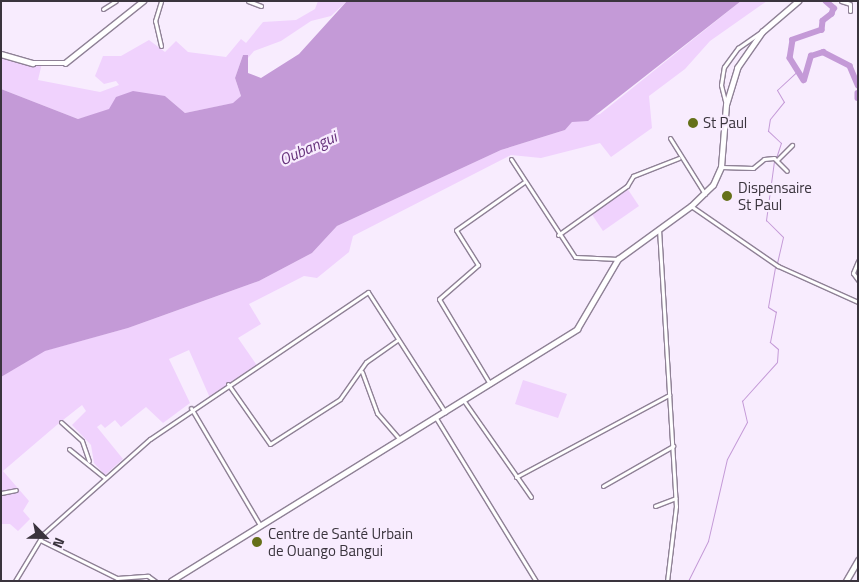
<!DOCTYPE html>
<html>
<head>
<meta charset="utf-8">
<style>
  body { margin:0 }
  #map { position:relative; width:859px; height:582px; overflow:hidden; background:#f8ecfe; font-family:"Titillium Web",sans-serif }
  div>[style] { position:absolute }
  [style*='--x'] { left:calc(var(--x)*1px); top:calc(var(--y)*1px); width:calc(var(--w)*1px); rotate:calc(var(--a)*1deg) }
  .green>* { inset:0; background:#f0d2fd }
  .water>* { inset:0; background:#c49ad7 }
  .stream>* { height:1px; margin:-0.5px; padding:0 0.5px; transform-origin:0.5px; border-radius:0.5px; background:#c49ad7 }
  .river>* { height:5.5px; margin:-2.75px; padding:0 2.75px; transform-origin:2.75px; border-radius:2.75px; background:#c49ad7 }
  .roads { filter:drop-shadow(1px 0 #8f8196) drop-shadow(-1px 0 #8f8196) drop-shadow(0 1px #8f8196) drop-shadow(0 -1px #8f8196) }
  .minor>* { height:3px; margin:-1.5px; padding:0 1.5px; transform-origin:1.5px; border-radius:1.5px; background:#fff }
  .secondary>* { height:4.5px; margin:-2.25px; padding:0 2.25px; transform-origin:2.25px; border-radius:2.25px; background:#fff }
  .dots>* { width:14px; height:14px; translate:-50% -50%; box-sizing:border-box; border:2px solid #f8ecfe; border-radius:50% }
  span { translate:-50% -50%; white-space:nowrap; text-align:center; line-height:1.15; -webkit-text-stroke:4.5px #f8ecfe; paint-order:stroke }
  .poi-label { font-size:15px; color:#3a343d }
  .left { translate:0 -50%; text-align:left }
  .water-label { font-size:16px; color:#67337c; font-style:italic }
  .frame { position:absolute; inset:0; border:2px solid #3a343d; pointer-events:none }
  .north { position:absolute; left:20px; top:512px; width:50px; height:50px; -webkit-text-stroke:4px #f8ecfe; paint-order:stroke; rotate:113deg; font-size:14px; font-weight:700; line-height:20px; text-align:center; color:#3a343d }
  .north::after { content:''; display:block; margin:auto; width:18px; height:22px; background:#3a343d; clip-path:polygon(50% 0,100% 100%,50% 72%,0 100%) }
</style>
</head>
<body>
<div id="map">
  <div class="green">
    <i style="clip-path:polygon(318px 1px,347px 1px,331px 16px,311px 21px,281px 41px,254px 51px,248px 58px,243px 55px,235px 78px,241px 96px,234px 103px,185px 113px,165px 96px,78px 119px,1px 89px,1px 54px,42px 63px,38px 80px,100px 92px,119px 85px,116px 81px,104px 84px,95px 76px,103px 56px,121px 56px,149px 40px,165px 52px,176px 41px,188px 52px,226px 57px,241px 39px,246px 43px,263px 22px,296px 20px,315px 9px)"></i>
    <i style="clip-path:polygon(741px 1px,767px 1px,710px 41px,685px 69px,649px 96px,652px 128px,611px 157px,600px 143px,541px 158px,511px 155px,353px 236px,349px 252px,317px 278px,304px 276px,249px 304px,261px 324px,238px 338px,258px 367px,210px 398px,189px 350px,169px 359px,190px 403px,163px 423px,146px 407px,121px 427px,115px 420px,105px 428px,101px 424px,97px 427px,123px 459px,105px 475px,94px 463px,91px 445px,72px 425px,86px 411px,82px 405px,58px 424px,3px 471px,29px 501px,23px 511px,30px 519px,18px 531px,10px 524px,1px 524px,1px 377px,44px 351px,128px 328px,259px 281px,312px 253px,337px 226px,501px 150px,565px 130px,572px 122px,600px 114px)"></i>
    <i style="clip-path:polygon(627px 188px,639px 206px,603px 231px,591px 213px)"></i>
    <i style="clip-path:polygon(523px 380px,567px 394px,558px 418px,515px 404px)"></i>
  </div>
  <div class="water">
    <i style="clip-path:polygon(347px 1px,741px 1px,588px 121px,572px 122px,565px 130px,501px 150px,337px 226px,312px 253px,259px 281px,128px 328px,45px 351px,1px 377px,1px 89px,78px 119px,109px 109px,116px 97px,133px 91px,165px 96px,185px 113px,233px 103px,241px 96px,235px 78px,243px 55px,248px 55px,248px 73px,261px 78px,299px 54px)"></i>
  </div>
  <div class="stream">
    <i style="--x:776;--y:158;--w:16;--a:-72"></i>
    <i style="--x:781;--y:143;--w:18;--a:-137"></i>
    <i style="--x:768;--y:131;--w:12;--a:-81"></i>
    <i style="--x:770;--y:119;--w:22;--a:-51"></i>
    <i style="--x:784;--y:102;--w:14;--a:-120"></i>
    <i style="--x:777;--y:90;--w:26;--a:-43"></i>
    <i style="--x:774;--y:161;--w:60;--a:97.7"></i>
    <i style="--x:766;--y:220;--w:24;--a:45"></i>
    <i style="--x:783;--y:237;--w:27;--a:103"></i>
    <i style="--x:688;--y:581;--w:45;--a:-63.4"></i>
    <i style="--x:708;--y:541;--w:84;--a:-77"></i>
    <i style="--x:727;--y:459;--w:42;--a:-61.6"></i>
    <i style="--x:747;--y:422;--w:22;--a:-103"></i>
    <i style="--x:742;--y:401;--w:52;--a:-48.1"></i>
    <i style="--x:777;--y:362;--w:13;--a:-86"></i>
    <i style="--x:778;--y:349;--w:11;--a:-139"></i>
    <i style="--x:770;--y:342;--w:31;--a:-79"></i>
    <i style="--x:776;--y:312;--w:9;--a:-148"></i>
    <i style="--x:768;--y:307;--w:40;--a:-80"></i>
  </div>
  <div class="river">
    <i style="--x:826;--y:1;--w:11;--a:41"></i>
    <i style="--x:834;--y:8;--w:6;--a:108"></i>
    <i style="--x:832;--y:14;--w:11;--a:142"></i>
    <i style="--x:823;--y:21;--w:9;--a:96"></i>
    <i style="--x:822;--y:30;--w:31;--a:161"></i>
    <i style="--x:793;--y:40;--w:18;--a:99"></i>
    <i style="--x:790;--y:58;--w:26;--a:58"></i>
    <i style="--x:804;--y:80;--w:25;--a:-74"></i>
    <i style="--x:811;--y:56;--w:13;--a:-18"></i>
    <i style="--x:823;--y:52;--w:30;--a:27"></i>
    <i style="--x:850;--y:66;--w:21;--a:67"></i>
    <i style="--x:858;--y:93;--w:5;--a:90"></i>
  </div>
  <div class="roads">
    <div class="minor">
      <i style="--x:248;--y:1;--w:14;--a:21"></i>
      <i style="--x:841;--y:1;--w:9;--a:18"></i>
      <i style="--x:850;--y:4;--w:7;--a:90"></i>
      <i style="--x:103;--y:9;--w:15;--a:-32"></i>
      <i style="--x:161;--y:46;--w:26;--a:-103"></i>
      <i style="--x:155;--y:21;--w:21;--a:-73"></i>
      <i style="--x:726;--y:105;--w:21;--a:-104"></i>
      <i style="--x:721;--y:85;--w:18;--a:-81"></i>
      <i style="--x:724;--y:67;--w:24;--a:-54"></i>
      <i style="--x:738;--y:48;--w:28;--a:-35"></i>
      <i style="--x:670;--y:138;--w:66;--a:58"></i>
      <i style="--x:511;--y:159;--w:117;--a:56.9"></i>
      <i style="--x:575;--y:257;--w:43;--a:2.7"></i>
      <i style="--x:778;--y:159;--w:20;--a:-45"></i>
      <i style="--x:721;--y:167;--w:32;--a:2"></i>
      <i style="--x:753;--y:168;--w:14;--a:-39"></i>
      <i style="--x:764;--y:159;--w:10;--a:-6"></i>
      <i style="--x:774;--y:158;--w:18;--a:45"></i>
      <i style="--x:691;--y:206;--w:106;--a:34.6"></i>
      <i style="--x:778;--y:266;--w:88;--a:24.2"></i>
      <i style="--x:659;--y:229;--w:278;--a:86.5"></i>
      <i style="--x:676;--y:506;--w:76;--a:96.8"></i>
      <i style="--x:558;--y:235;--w:85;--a:-35.4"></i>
      <i style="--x:627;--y:186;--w:12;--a:-59"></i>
      <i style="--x:633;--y:176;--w:49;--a:-21.4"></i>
      <i style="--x:858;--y:261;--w:13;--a:113"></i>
      <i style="--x:853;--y:273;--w:9;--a:54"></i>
      <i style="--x:362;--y:372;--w:44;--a:69.9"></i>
      <i style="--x:377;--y:413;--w:35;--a:49"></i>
      <i style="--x:228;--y:384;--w:73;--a:55"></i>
      <i style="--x:270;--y:444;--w:83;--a:-32.7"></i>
      <i style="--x:340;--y:399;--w:45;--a:-54.9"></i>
      <i style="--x:366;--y:362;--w:39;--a:-35"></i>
      <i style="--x:490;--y:384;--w:99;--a:-121"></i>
      <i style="--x:439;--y:299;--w:52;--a:-41.1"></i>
      <i style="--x:478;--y:265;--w:41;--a:-122.2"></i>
      <i style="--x:456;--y:230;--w:83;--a:-35.2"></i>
      <i style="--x:464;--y:401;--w:117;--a:55.1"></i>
      <i style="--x:191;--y:408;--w:136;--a:59.5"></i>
      <i style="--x:436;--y:418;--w:191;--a:58.5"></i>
      <i style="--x:61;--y:422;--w:28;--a:42"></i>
      <i style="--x:82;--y:441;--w:21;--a:71"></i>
      <i style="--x:69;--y:449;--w:46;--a:38.9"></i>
      <i style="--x:516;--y:477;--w:174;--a:-28.2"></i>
      <i style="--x:603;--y:486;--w:81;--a:-29.7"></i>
      <i style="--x:1;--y:493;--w:15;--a:-11"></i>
      <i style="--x:655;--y:506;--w:22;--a:-21"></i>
      <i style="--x:40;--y:540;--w:86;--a:26.3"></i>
      <i style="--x:117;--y:578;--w:31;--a:-4"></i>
      <i style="--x:148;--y:576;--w:9;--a:36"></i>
      <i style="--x:15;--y:581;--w:56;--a:-58.9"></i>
      <i style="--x:44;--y:533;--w:142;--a:-41.6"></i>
      <i style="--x:150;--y:439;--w:263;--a:-34"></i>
      <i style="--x:368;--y:292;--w:143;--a:57.3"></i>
    </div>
    <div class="secondary">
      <i style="--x:1;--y:54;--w:33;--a:16"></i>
      <i style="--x:33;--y:63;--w:32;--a:0"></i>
      <i style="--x:65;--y:63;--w:100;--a:-38.5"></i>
      <i style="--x:171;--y:581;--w:478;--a:-31.8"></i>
      <i style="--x:577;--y:329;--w:81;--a:-59.6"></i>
      <i style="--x:618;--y:259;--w:90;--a:-36"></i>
      <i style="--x:691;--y:206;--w:30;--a:-44"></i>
      <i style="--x:713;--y:185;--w:20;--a:-66"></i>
      <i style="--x:721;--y:167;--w:62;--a:-85.4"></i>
      <i style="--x:726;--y:105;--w:39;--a:-73"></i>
      <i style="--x:737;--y:68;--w:44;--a:-55.2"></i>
      <i style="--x:762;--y:32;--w:48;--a:-40.7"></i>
      <i style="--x:846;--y:581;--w:24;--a:-60"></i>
    </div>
  </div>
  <div class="dots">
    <i style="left:693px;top:123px;background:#657019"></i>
    <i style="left:727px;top:196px;background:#657019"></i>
    <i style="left:257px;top:542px;background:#657019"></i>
  </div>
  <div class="poi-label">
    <span class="left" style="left:703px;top:123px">St Paul</span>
    <span class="left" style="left:738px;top:196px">Dispensaire<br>St Paul</span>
    <span class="left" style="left:268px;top:542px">Centre de Santé Urbain<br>de Ouango Bangui</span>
  </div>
  <div class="water-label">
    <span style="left:308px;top:148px;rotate:-24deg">Oubangui</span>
  </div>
  <div class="frame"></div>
  <div class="north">N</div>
</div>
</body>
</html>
